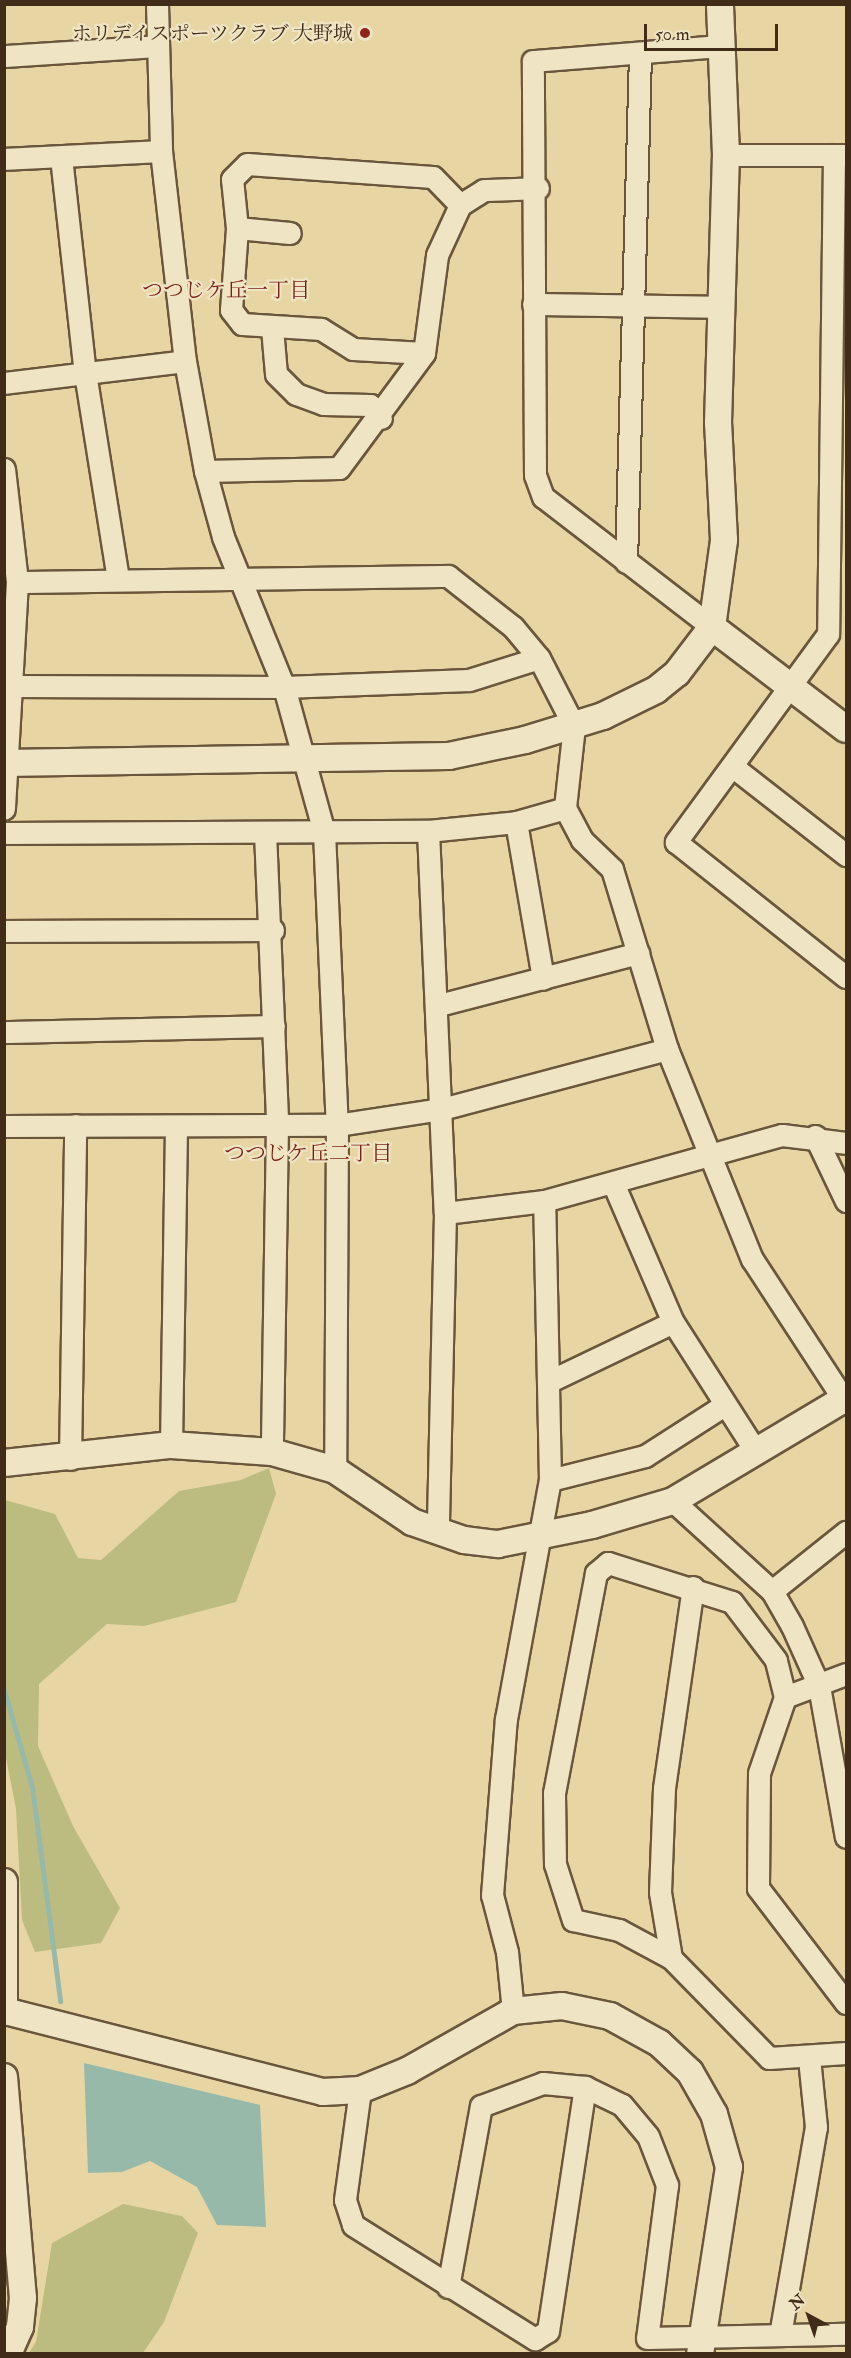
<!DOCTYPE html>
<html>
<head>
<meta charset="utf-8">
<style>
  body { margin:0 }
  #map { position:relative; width:851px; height:2358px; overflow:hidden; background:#e7d6a4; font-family:"IM FELL Double Pica","Noto Serif JP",serif }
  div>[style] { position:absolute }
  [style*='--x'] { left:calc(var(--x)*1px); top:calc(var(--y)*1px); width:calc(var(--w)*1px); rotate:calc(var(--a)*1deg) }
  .green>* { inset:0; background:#bcbc81 }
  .water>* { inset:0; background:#97b9aa }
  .stream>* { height:5px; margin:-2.5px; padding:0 2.5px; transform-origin:2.5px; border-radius:2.5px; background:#97b9aa }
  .roads { filter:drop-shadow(2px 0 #6a563c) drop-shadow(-2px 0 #6a563c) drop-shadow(0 2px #6a563c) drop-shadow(0 -2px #6a563c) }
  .minor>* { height:21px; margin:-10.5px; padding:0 10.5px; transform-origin:10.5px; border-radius:10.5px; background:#efe4c4 }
  .tertiary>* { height:26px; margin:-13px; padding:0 13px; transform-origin:13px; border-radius:13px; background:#efe4c4 }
  .dots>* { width:16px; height:16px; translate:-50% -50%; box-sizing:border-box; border:3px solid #efe4c4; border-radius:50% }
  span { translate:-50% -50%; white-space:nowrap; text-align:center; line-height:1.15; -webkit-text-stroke:4.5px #efe4c4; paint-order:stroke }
  .poi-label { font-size:20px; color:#412c19 }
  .right { translate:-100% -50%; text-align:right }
  .neighbourhood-label { font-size:21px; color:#7a1f14 }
  .frame { position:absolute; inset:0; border:6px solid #412c19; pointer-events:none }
  .north { position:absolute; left:779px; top:2286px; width:60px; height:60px; -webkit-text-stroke:4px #efe4c4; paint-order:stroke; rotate:320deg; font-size:16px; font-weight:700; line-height:24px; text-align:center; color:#412c19 }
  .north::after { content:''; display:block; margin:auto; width:21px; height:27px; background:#412c19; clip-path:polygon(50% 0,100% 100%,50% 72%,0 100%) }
  .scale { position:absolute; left:644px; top:24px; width:134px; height:27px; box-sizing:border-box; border:3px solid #412c19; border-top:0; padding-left:8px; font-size:18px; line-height:21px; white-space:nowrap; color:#412c19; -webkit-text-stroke:4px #efe4c4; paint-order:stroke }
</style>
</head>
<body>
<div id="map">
  <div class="green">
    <i style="clip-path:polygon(269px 1468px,276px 1494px,236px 1602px,144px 1626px,107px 1624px,39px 1684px,38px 1746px,73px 1826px,120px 1908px,101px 1943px,35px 1952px,22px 1920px,16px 1809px,5px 1753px,5px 1500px,55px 1514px,78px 1558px,101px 1560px,179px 1491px,241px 1480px)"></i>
    <i style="clip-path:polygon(123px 2204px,182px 2216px,198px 2233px,164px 2322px,143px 2353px,29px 2353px,36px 2342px,52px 2243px)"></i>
  </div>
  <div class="water">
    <i style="clip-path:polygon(84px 2063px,260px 2105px,266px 2227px,217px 2225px,197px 2187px,150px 2161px,122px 2172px,88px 2173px)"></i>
  </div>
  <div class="stream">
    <i style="--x:4;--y:1690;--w:101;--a:73.9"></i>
    <i style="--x:32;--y:1787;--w:216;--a:82.5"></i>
  </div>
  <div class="roads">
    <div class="minor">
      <i style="--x:157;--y:4;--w:147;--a:88.4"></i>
      <i style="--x:161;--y:151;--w:211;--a:83.5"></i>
      <i style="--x:185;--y:361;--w:112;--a:79.7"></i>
      <i style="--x:205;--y:471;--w:68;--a:74.7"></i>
      <i style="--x:223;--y:537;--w:162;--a:67.9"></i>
      <i style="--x:284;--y:687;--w:150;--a:74.6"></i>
      <i style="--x:324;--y:832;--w:293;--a:87.5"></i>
      <i style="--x:337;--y:1125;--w:345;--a:90.3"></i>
      <i style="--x:4;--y:56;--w:154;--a:-3.7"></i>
      <i style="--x:726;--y:155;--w:120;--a:0"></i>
      <i style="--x:834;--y:155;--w:479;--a:90.7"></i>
      <i style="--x:828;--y:634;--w:258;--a:126.2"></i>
      <i style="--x:676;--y:842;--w:217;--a:38.5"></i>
      <i style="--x:61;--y:157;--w:217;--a:83.7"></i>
      <i style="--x:85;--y:373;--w:209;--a:80.9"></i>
      <i style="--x:4;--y:159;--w:157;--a:-2.9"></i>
      <i style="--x:237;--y:228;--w:53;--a:5.4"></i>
      <i style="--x:533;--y:304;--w:187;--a:0.9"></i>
      <i style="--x:272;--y:328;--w:46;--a:85"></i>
      <i style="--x:276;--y:374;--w:28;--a:45"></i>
      <i style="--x:296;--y:394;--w:29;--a:20"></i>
      <i style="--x:323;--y:404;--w:47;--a:1.2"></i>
      <i style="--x:370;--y:405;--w:17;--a:50"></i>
      <i style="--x:424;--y:353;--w:71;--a:-176.8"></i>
      <i style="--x:353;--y:349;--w:38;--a:-148"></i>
      <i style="--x:321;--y:329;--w:79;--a:-176.4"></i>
      <i style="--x:242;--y:324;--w:18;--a:-128"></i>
      <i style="--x:231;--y:310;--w:82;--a:-85.8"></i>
      <i style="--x:237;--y:228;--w:49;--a:-95.8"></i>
      <i style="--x:232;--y:179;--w:21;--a:-45"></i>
      <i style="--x:247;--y:164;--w:186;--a:4"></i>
      <i style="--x:433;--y:177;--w:39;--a:46"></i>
      <i style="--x:4;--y:383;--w:182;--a:-6.9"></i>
      <i style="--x:4;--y:469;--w:114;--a:83.4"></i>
      <i style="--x:17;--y:582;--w:227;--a:93.3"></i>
      <i style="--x:205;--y:471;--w:134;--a:-1.3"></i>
      <i style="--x:339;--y:468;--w:143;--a:-53.5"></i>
      <i style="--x:424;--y:353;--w:99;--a:-82.4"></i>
      <i style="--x:437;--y:255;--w:55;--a:-65.3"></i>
      <i style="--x:460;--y:205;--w:28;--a:-32"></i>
      <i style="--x:484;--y:190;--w:54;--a:-2.1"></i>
      <i style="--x:626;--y:562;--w:509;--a:-88.42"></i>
      <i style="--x:17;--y:582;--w:431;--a:-0.8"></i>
      <i style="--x:448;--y:576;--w:83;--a:38.1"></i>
      <i style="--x:513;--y:627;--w:40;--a:50"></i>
      <i style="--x:539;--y:658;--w:76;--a:62.8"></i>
      <i style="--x:574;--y:726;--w:82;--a:96.3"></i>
      <i style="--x:565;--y:808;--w:36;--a:62"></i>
      <i style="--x:582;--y:840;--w:42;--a:44"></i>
      <i style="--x:612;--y:869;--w:188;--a:73"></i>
      <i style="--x:667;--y:1049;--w:227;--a:68"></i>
      <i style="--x:752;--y:1259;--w:172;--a:56.9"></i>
      <i style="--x:712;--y:627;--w:213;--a:-142.4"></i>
      <i style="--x:543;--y:497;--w:23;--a:-110"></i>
      <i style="--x:535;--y:475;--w:414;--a:-90.3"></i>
      <i style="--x:533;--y:61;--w:189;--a:-4.6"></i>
      <i style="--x:12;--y:686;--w:272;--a:0.2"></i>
      <i style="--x:284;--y:687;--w:185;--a:-2.2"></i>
      <i style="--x:469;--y:680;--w:73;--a:-17.4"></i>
      <i style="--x:732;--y:766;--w:145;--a:38"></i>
      <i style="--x:516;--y:822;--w:159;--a:80.2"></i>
      <i style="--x:428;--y:831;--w:382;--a:87.5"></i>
      <i style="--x:445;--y:1213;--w:319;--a:91.3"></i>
      <i style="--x:265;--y:832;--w:292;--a:87.6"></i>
      <i style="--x:277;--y:1124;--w:328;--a:90.9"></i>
      <i style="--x:4;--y:833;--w:424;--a:-0.3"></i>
      <i style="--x:428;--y:831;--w:88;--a:-5.8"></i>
      <i style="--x:516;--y:822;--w:51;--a:-15.9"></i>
      <i style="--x:4;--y:931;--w:269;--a:-0.2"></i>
      <i style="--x:439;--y:1005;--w:206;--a:-14.6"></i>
      <i style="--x:4;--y:1032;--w:270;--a:-1.3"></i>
      <i style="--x:4;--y:1126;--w:333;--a:-0.2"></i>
      <i style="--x:337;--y:1125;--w:106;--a:-8.7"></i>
      <i style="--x:442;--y:1109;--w:233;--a:-14.9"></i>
      <i style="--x:815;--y:1136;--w:72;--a:64.5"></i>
      <i style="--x:613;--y:1183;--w:151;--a:66.7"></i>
      <i style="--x:673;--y:1322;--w:154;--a:57.4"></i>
      <i style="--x:445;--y:1213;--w:100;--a:-6.9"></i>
      <i style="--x:544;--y:1201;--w:247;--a:-15.5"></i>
      <i style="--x:782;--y:1135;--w:64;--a:7.1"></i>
      <i style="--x:550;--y:1381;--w:136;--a:-25.6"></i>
      <i style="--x:171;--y:1445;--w:318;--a:-89.1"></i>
      <i style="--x:70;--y:1459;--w:334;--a:-89.1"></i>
      <i style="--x:550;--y:1480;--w:98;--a:-14.2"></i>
      <i style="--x:645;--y:1456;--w:93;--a:-32.7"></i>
      <i style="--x:673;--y:1501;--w:134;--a:42.3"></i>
      <i style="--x:772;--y:1591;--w:40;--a:60.3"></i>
      <i style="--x:792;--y:1626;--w:66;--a:65.8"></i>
      <i style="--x:819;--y:1686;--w:153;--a:79.9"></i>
      <i style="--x:772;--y:1591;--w:95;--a:-38.6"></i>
      <i style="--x:785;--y:1697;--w:65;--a:-20.7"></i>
      <i style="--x:671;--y:1958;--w:67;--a:-99.5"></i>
      <i style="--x:660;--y:1892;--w:104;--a:-87.8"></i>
      <i style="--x:664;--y:1788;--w:203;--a:-81.8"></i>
      <i style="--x:846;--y:2003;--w:145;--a:-127.4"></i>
      <i style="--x:758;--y:1888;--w:115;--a:-89.5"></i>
      <i style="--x:759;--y:1773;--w:80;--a:-71.1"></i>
      <i style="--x:785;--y:1697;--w:38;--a:-104"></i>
      <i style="--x:776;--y:1660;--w:73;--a:-127.2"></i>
      <i style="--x:732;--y:1602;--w:130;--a:-162.5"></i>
      <i style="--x:608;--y:1563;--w:16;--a:140"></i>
      <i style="--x:596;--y:1573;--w:224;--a:100.8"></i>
      <i style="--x:554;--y:1793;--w:71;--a:89.2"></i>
      <i style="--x:555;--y:1864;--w:59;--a:72.2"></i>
      <i style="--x:573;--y:1920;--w:47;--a:12.3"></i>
      <i style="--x:619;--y:1930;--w:59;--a:28.3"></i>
      <i style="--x:671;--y:1958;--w:140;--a:45.6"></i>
      <i style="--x:769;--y:2058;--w:77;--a:-3.7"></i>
      <i style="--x:513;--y:2011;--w:59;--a:-95.8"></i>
      <i style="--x:507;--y:1952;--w:59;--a:-104.7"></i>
      <i style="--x:492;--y:1895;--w:177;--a:-85.5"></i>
      <i style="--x:506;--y:1719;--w:243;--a:-79.6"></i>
      <i style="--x:550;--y:1480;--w:279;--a:-91.2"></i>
      <i style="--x:360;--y:2090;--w:111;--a:97.8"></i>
      <i style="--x:345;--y:2200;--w:26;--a:72"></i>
      <i style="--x:353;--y:2225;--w:215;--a:32.1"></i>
      <i style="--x:535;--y:2339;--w:15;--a:-32"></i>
      <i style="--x:548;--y:2331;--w:247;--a:-81.4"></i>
      <i style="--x:448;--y:2287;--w:184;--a:-79.7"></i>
      <i style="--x:481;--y:2106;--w:66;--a:-20.4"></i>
      <i style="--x:543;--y:2083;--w:42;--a:5.4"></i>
      <i style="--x:585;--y:2087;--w:41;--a:25.9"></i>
      <i style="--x:622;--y:2105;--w:40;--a:50"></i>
      <i style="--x:648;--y:2136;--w:53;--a:68.8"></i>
      <i style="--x:667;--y:2185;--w:154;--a:97.4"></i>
      <i style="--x:647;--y:2338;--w:199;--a:-1.2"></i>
      <i style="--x:780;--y:2335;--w:211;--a:-80.2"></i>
      <i style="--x:816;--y:2127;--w:69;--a:-95.8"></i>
    </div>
    <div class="tertiary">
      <i style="--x:712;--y:627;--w:168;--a:37.3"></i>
      <i style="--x:4;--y:763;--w:445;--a:-0.9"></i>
      <i style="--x:449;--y:756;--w:78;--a:-11.9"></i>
      <i style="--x:525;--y:740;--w:82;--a:-17.1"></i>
      <i style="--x:603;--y:716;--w:59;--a:-26.1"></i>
      <i style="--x:656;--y:690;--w:27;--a:-39"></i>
      <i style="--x:677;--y:673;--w:58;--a:-52.7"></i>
      <i style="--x:712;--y:627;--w:88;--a:-82.1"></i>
      <i style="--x:724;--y:540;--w:117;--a:-92.9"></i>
      <i style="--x:718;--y:423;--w:268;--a:-88.3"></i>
      <i style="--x:726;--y:155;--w:151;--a:-92.3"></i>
      <i style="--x:4;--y:1463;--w:168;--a:-6.2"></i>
      <i style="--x:171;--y:1445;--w:101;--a:4"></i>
      <i style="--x:272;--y:1452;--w:66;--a:15.9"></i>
      <i style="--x:335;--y:1470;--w:93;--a:34"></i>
      <i style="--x:412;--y:1522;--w:55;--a:19.1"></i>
      <i style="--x:464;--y:1540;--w:34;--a:7"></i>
      <i style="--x:498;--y:1544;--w:96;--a:-11.4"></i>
      <i style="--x:592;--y:1525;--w:84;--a:-16.5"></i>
      <i style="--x:673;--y:1501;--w:201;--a:-30.8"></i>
      <i style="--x:4;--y:1882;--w:130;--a:90"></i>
      <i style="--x:5;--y:2011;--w:328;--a:14.3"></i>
      <i style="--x:323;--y:2092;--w:37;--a:-3"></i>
      <i style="--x:360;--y:2090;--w:51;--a:-22"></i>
      <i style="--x:407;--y:2071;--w:122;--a:-29.5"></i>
      <i style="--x:513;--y:2011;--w:49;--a:-5.8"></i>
      <i style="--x:562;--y:2006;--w:49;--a:11.8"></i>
      <i style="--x:610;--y:2016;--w:56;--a:28.9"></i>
      <i style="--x:659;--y:2043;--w:42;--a:43.1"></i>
      <i style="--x:690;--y:2072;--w:48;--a:60.3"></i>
      <i style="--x:714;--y:2114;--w:55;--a:74.2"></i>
      <i style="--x:729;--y:2167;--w:189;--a:98.8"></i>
      <i style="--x:4;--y:2077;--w:222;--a:85.1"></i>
      <i style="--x:23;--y:2298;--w:29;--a:96"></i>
      <i style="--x:20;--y:2327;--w:30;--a:114"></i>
    </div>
  </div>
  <div class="dots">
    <i style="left:365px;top:33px;background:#8f2418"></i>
  </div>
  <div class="poi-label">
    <span class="right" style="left:353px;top:33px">ホリデイスポーツクラブ 大野城</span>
  </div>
  <div class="neighbourhood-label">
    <span style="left:226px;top:291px">つつじケ丘一丁目</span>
    <span style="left:308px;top:1154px">つつじケ丘二丁目</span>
  </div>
  <div class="frame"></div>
  <div class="north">N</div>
  <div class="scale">50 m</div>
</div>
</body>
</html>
